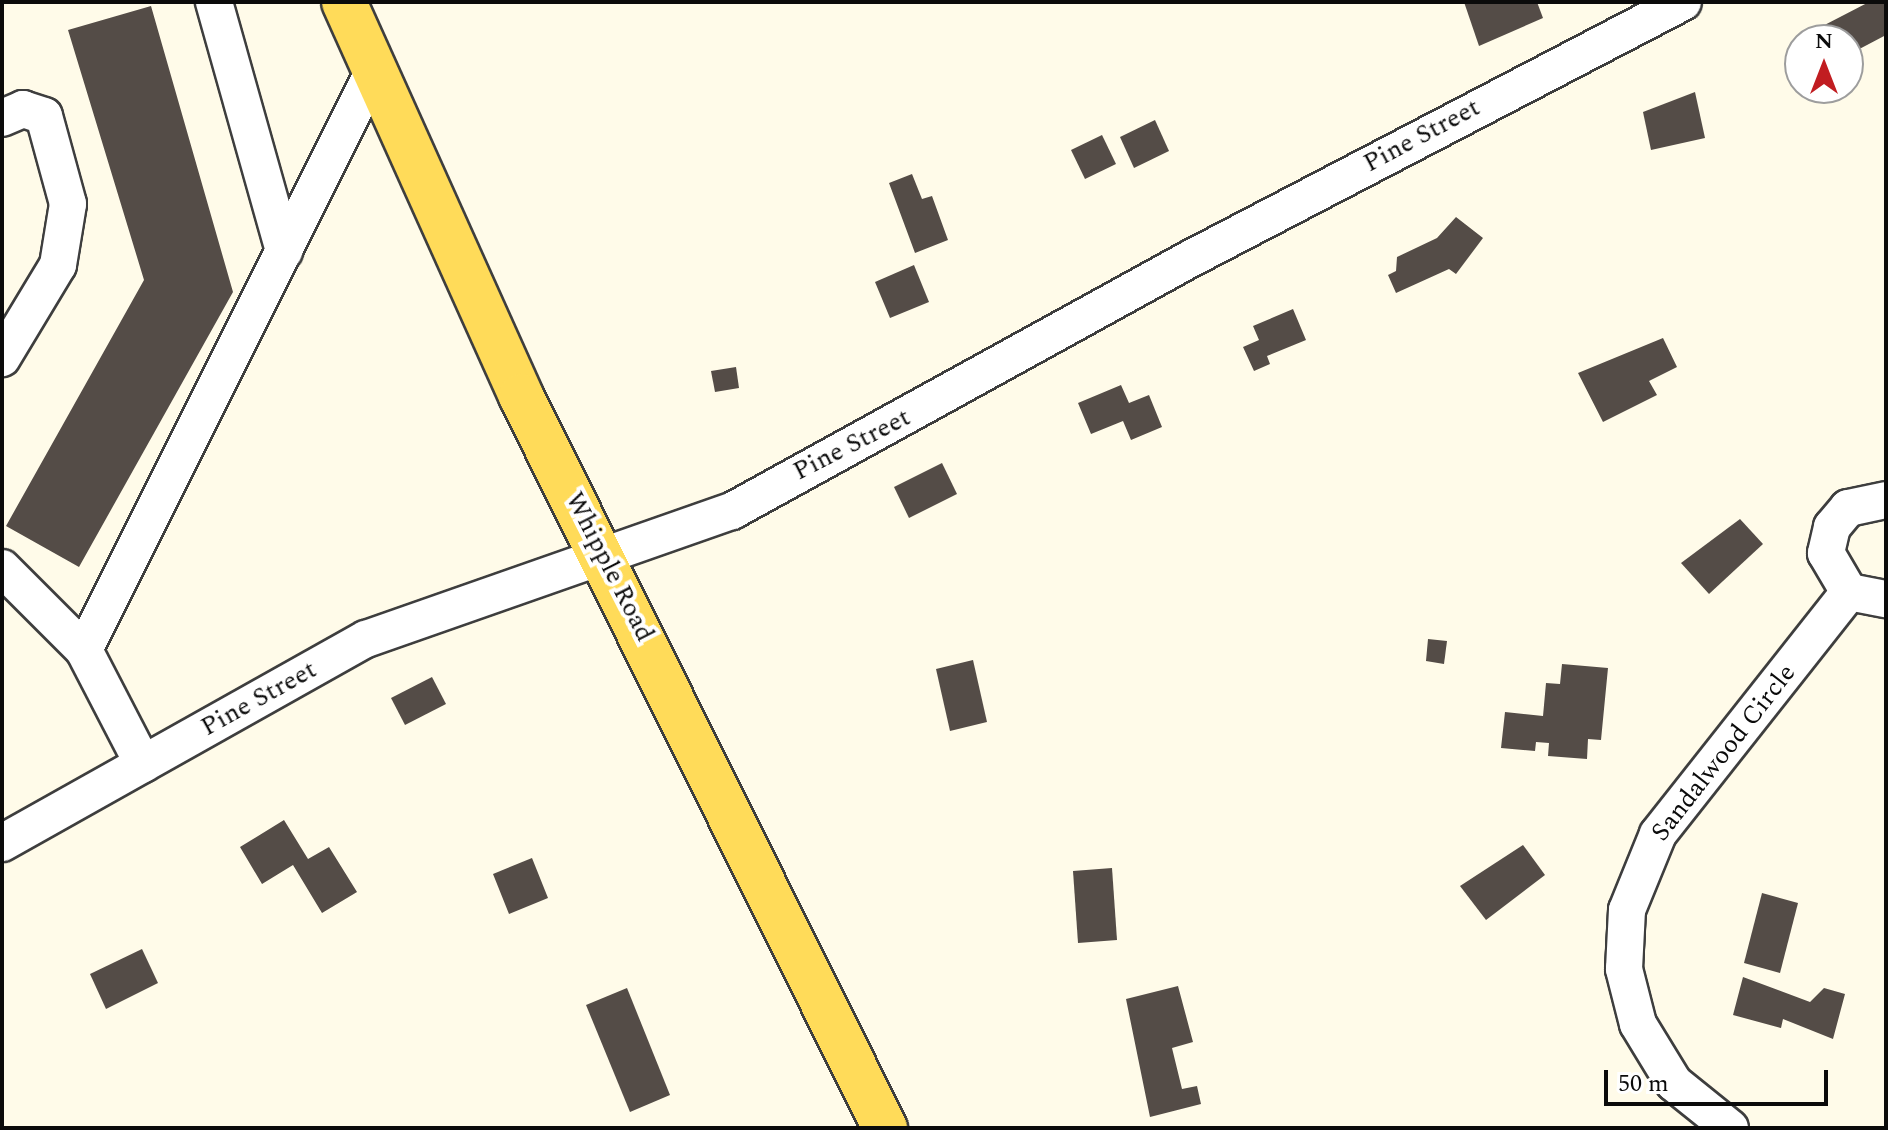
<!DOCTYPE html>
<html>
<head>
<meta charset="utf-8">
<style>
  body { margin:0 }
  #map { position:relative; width:1888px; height:1130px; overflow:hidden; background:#fffbe9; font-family:Spectral,serif }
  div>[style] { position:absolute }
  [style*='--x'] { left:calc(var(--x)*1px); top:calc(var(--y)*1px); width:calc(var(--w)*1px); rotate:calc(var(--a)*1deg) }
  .building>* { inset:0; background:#544c47 }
  .roads { filter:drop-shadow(2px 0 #3e3e3e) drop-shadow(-2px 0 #3e3e3e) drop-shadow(0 2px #3e3e3e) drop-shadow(0 -2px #3e3e3e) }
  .minor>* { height:36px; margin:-18px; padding:0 18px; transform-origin:18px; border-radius:18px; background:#fff }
  .major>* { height:44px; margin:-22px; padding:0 22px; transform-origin:22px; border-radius:22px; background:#ffdb59 }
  span { translate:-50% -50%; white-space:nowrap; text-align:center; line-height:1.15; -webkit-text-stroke:8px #fff; paint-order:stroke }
  .street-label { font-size:26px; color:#0b0b0b }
  .frame { position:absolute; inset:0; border:4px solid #0b0b0b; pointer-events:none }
  .north { position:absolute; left:1784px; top:24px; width:80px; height:80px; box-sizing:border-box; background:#fff; border:2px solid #9d9d9d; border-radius:50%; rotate:0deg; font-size:22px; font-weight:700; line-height:32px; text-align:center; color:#0b0b0b }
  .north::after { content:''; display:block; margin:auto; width:28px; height:36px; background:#c11d21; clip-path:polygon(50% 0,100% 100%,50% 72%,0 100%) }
  .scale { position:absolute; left:1604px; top:1070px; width:224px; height:36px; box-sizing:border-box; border:4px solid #0b0b0b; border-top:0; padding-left:10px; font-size:24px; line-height:28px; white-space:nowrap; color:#0b0b0b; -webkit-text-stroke:6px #fff; paint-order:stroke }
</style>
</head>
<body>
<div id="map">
  <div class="building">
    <i style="clip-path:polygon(1464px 2px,1537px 2px,1543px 18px,1479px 46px)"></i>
    <i style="clip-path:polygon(1869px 2px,1886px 2px,1886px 35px,1848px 55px,1848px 40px,1817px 40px,1813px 31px)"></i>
    <i style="clip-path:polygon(151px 6px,233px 292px,79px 567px,6px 526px,144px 280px,68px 30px)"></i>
    <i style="clip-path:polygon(1695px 92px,1705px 138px,1651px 150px,1643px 112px)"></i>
    <i style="clip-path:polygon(1155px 120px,1169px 151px,1134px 168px,1120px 137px)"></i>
    <i style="clip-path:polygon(1102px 135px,1116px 164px,1085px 179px,1071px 150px)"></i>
    <i style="clip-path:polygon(912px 174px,922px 199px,932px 196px,948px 240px,915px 253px,889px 183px)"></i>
    <i style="clip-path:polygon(1456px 217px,1483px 238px,1456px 274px,1449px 269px,1396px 293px,1388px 275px,1396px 271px,1397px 257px,1437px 238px)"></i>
    <i style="clip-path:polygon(914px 265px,929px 302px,890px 318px,875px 282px)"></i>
    <i style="clip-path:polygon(1293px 309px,1306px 340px,1267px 356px,1270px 364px,1254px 371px,1243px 347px,1259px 340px,1253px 326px)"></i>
    <i style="clip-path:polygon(1663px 338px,1677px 367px,1649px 381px,1657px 395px,1603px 422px,1578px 373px)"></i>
    <i style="clip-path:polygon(736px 367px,739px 388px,715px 392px,711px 371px)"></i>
    <i style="clip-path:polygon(1121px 385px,1129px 403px,1149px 395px,1162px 427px,1131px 440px,1123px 421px,1091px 434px,1078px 403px)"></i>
    <i style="clip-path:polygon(942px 463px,957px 494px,909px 518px,894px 487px)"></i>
    <i style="clip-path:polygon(1740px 519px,1763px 544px,1709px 594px,1681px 563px)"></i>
    <i style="clip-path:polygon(1428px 639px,1447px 641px,1444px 664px,1426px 661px)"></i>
    <i style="clip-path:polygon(973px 660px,987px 722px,950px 731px,936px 669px)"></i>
    <i style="clip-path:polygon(1562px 664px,1608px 668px,1601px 740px,1588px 739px,1587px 759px,1548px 756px,1549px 743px,1536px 742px,1535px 751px,1501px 748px,1505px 712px,1543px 716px,1546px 683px,1560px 684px)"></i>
    <i style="clip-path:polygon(432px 677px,446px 704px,405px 725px,391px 698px)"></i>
    <i style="clip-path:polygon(284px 820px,308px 859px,329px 847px,357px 892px,322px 913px,293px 865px,262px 884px,240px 847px)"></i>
    <i style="clip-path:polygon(1523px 845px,1545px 875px,1486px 920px,1460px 886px)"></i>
    <i style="clip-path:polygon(532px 858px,548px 898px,509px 914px,493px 874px)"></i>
    <i style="clip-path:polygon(1112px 868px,1117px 940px,1078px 943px,1073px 871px)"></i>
    <i style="clip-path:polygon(1762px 893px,1798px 903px,1780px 973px,1744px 963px)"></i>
    <i style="clip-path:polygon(142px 949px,158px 983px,106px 1009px,90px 974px)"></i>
    <i style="clip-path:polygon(1743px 977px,1810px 1002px,1824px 988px,1845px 994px,1833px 1039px,1783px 1019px,1781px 1028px,1733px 1015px)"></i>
    <i style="clip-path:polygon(1178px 986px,1193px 1042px,1172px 1048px,1182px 1089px,1197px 1086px,1201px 1104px,1150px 1117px,1126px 999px)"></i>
    <i style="clip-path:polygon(627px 988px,670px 1095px,630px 1112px,586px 1005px)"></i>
  </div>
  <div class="roads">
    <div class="minor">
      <i style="--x:214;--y:2;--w:259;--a:74.3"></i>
      <i style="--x:2;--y:118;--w:23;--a:-23"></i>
      <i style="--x:23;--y:109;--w:22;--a:18"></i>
      <i style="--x:44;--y:116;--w:91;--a:74.7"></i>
      <i style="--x:68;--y:204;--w:62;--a:99.3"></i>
      <i style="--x:58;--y:265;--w:109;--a:121.1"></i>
      <i style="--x:1886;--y:500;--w:39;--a:168"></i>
      <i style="--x:1848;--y:508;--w:25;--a:130"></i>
      <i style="--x:1832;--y:527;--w:27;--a:103"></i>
      <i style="--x:1826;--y:553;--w:45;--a:59.5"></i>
      <i style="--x:1849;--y:592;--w:38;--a:11"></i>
      <i style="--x:2;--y:568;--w:116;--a:45"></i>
      <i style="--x:143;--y:764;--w:128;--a:-117.4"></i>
      <i style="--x:84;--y:650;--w:648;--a:-63.43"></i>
      <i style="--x:2;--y:843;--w:417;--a:-29.3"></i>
      <i style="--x:366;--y:639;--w:388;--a:-19.3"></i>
      <i style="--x:732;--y:511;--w:521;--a:-28.83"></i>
      <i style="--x:1188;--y:260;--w:558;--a:-27.53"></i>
      <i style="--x:1730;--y:1128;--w:72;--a:-141.2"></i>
      <i style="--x:1674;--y:1083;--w:69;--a:-121.4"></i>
      <i style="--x:1638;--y:1024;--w:57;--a:-104.3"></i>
      <i style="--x:1624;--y:969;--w:59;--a:-87.1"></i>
      <i style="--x:1627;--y:910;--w:82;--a:-67.8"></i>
      <i style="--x:1658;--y:834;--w:308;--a:-51.7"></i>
    </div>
    <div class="major">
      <i style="--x:344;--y:2;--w:432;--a:65.8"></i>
      <i style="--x:521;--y:396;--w:818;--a:63.56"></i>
    </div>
  </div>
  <div class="street-label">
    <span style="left:1422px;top:136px;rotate:-28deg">Pine Street</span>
    <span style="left:852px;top:445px;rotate:-27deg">Pine Street</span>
    <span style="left:609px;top:567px;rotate:63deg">Whipple Road</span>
    <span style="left:259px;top:699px;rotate:-29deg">Pine Street</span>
    <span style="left:1724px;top:753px;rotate:-52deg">Sandalwood Circle</span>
  </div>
  <div class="frame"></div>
  <div class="north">N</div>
  <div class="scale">50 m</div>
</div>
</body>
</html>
